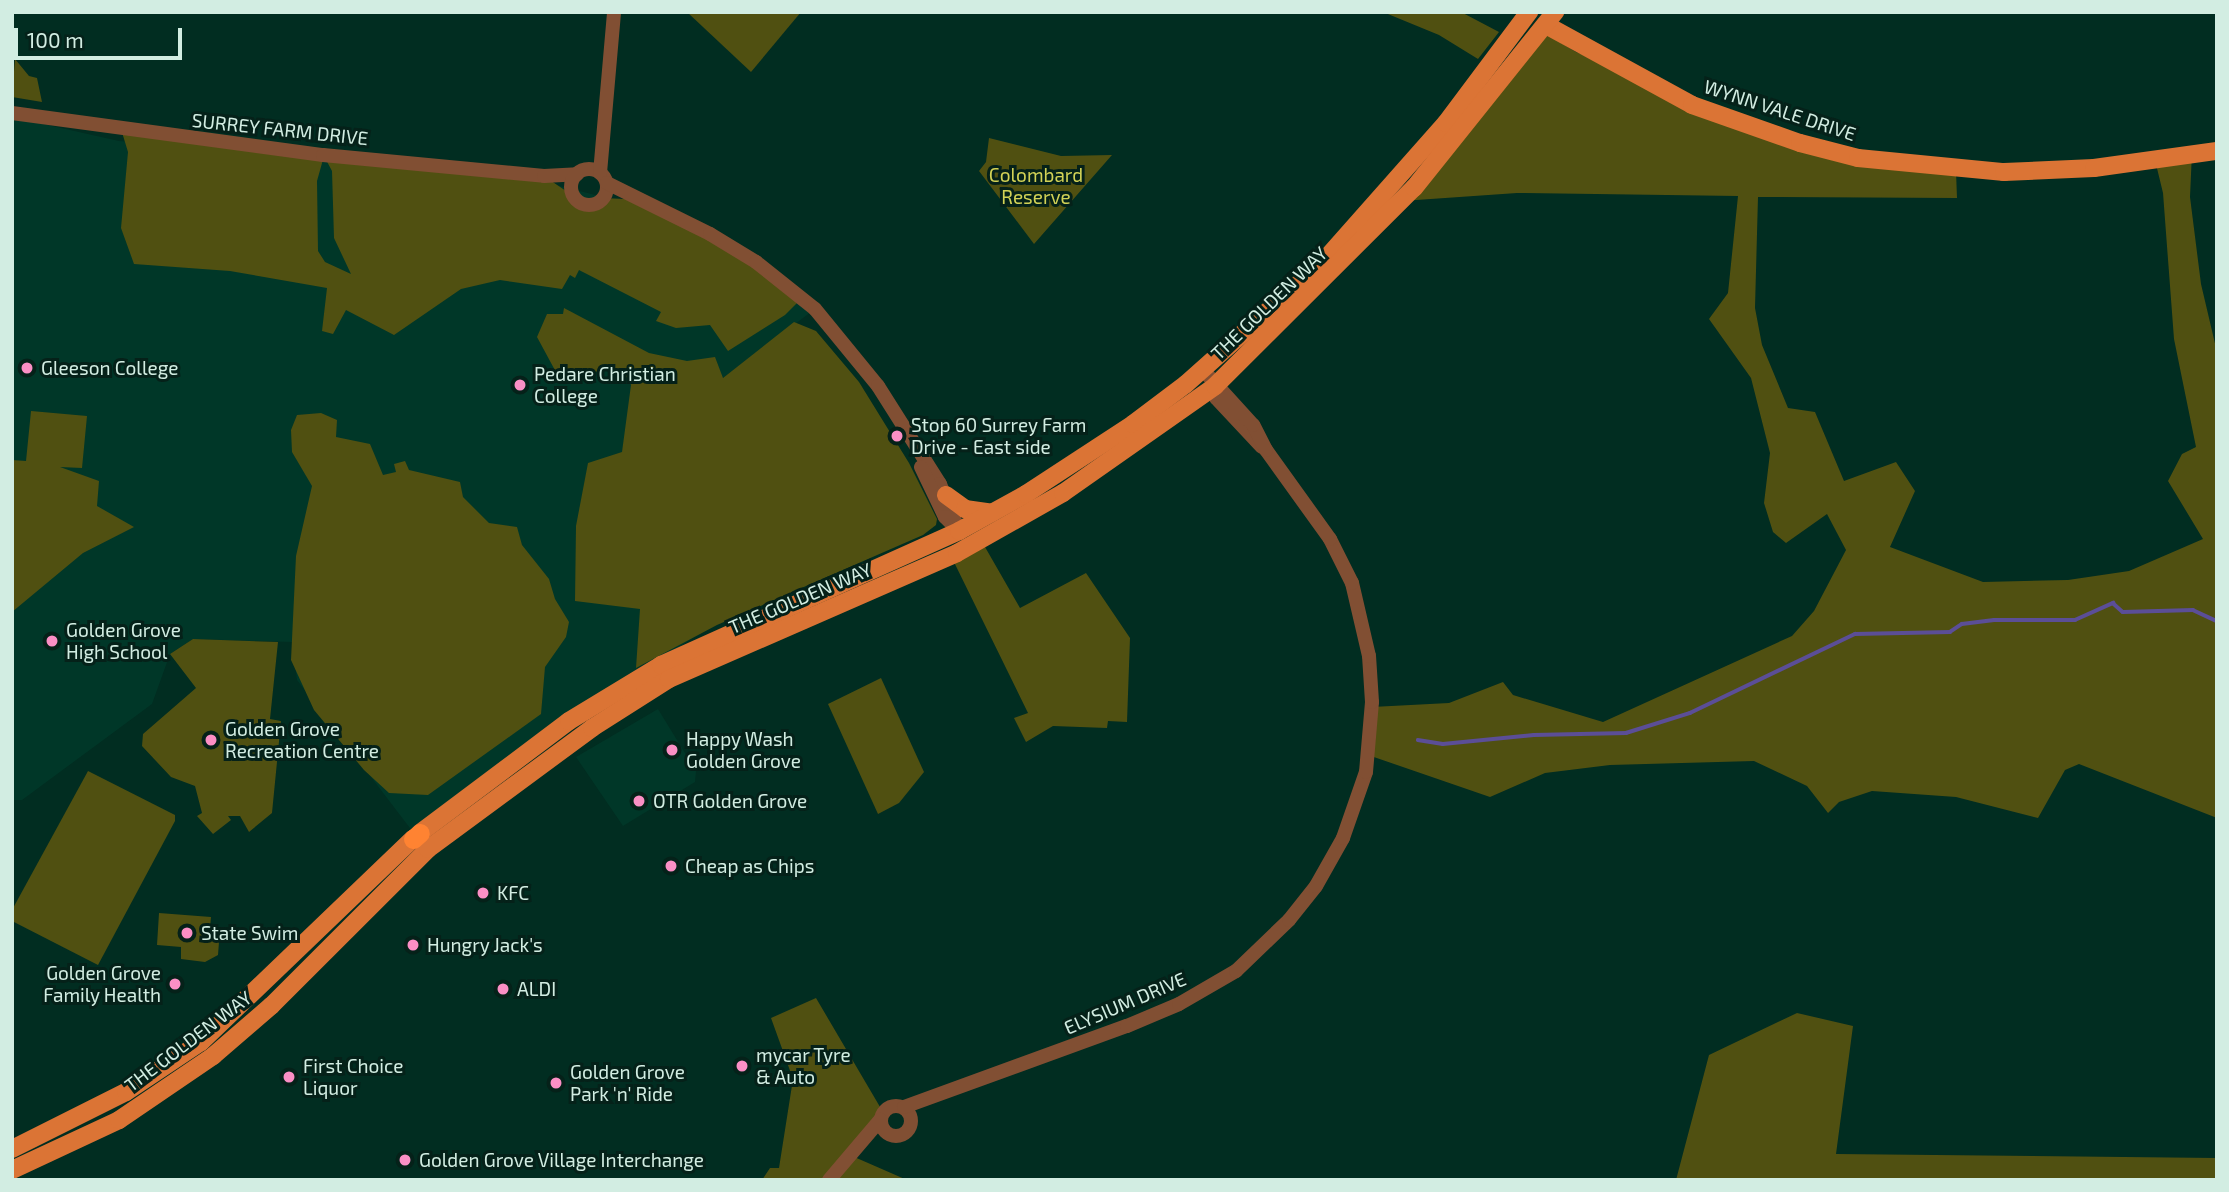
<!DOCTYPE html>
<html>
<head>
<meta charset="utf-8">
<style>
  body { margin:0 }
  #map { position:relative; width:2229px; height:1192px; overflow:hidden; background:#012d21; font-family:"Exo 2",sans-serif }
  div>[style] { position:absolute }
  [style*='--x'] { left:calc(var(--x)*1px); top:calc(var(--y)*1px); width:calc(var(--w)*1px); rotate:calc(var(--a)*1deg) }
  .built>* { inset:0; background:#003728 }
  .green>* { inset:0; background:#505011 }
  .stream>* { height:3.5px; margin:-1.75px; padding:0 1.75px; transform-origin:1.75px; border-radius:1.75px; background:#5b4e97 }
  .minor>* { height:14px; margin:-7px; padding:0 7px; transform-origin:7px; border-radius:7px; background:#814f33 }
  .minor>.ring { margin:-7px; padding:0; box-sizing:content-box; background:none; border:14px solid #814f33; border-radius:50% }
  .major>* { height:18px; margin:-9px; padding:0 9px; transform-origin:9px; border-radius:9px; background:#db7435 }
  .highway>* { height:19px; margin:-9.5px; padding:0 9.5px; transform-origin:9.5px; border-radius:9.5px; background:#ff8332 }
  .dots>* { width:19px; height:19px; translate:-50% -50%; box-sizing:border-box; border:4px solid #052119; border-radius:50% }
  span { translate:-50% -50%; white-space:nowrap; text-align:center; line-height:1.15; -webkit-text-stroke:6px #052119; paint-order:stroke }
  .street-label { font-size:19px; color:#d2ede2 }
  .park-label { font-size:19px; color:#d2d256 }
  .poi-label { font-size:19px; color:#d2ede2 }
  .left { translate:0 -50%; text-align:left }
  .right { translate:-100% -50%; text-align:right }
  .frame { position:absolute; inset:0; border:14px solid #d2ede2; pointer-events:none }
  .scale { position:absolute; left:14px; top:28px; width:168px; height:32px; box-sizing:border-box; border:4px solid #d2ede2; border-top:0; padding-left:9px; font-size:21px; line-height:24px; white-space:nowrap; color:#d2ede2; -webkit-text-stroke:5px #052119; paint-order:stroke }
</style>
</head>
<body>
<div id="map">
  <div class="built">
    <i style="clip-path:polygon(12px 117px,119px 141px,500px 171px,671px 214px,815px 309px,723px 378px,695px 636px,416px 836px,297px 680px,292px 642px,193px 639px,170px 654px,152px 704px,22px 800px,12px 800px)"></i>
    <i style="clip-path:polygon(658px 709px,696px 771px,695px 782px,623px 826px,576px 757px)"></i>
  </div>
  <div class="green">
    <i style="clip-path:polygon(687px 12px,801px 12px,751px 72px)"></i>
    <i style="clip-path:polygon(1383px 12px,1461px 12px,1499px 32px,1478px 59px,1439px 35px)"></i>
    <i style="clip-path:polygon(1546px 25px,1551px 37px,1576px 52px,1759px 130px,1956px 171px,1957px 198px,1758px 197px,1755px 308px,1762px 345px,1788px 408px,1815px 412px,1844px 481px,1896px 462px,1915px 491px,1890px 547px,1983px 582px,2068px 580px,2129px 571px,2203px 539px,2168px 481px,2182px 454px,2196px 447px,2174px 339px,2163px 193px,2155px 160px,2192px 152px,2190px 197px,2201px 284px,2217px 352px,2217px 818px,2079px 764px,2065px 770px,2038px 818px,1956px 797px,1872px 791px,1839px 802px,1828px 813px,1807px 786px,1754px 761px,1610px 765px,1545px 773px,1490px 797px,1368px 755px,1372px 707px,1449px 703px,1503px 682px,1513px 695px,1603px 722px,1792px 636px,1814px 611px,1846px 550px,1827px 514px,1786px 543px,1773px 532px,1764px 503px,1770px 453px,1751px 378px,1709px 319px,1728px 293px,1738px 196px,1517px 193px,1402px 201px)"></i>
    <i style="clip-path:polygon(15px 59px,29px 76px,37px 78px,42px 102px,12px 97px)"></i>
    <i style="clip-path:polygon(evenodd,121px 129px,544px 176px,585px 204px,603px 198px,625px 199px,710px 234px,802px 298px,785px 315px,728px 351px,710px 325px,676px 328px,656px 321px,661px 312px,579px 270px,575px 278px,570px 275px,562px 289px,500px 280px,461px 289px,394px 335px,346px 310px,333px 334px,322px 331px,327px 288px,230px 271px,134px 264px,121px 228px,128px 152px,121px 129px,324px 156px,332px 171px,334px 238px,351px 274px,325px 262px,318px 251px,317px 181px,324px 156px)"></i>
    <i style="clip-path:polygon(989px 138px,1061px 156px,1112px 155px,1034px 244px,979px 171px,986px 162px)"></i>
    <i style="clip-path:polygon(564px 308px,649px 353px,687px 361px,715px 357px,723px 378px,794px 322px,816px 331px,859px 382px,909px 463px,937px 519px,936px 525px,923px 535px,717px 625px,636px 668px,640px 609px,575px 601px,576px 526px,588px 463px,622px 452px,631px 385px,628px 378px,608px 368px,573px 379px,557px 374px,537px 337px,547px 314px,563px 314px)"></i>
    <i style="clip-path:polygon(31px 411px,87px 416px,82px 468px,60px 467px,99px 481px,97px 506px,134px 527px,83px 553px,12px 612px,12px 460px,26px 461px)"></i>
    <i style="clip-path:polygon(321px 413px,337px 420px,336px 437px,370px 444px,383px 475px,396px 472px,394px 464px,405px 461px,409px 470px,460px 482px,463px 497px,489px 523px,517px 527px,522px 545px,549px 579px,555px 599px,569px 622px,566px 637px,545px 667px,541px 714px,428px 795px,389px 793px,364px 770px,314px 710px,291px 660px,296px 556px,312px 486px,292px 452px,291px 430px,297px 415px)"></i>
    <i style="clip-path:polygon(981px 540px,1020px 608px,1086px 573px,1130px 638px,1127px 722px,1108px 721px,1107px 728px,1053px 726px,1026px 742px,1014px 718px,1028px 713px,951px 556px)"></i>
    <i style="clip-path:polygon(193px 639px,278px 642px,270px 719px,281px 721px,272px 813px,249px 832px,240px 816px,228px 816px,231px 820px,213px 834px,197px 816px,202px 813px,195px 786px,171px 777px,142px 746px,143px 734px,196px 688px,170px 654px)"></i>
    <i style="clip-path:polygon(881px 678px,924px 772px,899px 803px,878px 814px,828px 704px)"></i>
    <i style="clip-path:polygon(88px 771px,175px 815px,175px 821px,98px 965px,12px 921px,12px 910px)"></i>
    <i style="clip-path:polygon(159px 913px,211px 917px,210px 928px,220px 929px,218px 955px,205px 962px,181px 959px,181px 947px,157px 945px)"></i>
    <i style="clip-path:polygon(816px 998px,883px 1112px,881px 1126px,852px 1156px,907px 1180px,762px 1180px,770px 1168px,779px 1168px,793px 1079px,771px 1018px)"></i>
    <i style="clip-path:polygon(1797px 1013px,1853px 1026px,1836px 1154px,2217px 1158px,2217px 1180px,1676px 1180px,1709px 1055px)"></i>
  </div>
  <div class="stream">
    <i style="--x:1418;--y:740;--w:25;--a:9"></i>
    <i style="--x:1443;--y:744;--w:91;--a:-5.6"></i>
    <i style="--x:1534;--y:735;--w:92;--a:-1.2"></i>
    <i style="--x:1626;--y:733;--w:67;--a:-17.4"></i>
    <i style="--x:1690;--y:713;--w:183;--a:-25.6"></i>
    <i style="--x:1855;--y:634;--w:95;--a:-1.2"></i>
    <i style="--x:1950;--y:632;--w:14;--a:-34"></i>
    <i style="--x:1962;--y:624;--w:32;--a:-7"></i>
    <i style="--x:1994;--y:620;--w:81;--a:0"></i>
    <i style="--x:2075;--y:620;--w:42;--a:-24.1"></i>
    <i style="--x:2113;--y:603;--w:13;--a:42"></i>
    <i style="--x:2123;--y:612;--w:70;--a:-1.6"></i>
    <i style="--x:2193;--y:610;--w:26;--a:25"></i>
  </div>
  <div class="minor">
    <i style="--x:12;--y:113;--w:314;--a:7.7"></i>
    <i style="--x:323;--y:155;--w:222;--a:5.4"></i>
    <i style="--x:544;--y:176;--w:33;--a:-3"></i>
    <i class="ring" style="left:571px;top:169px;width:22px;height:22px"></i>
    <i style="--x:600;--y:173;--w:162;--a:-85"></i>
    <i style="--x:607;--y:183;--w:115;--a:26.3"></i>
    <i style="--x:710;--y:234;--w:54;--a:31.3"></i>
    <i style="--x:756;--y:262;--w:75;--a:38.5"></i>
    <i style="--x:815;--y:309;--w:99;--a:50.7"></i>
    <i style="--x:878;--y:386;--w:116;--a:57.7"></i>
    <i style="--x:940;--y:484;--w:51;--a:68"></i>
    <i style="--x:1215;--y:386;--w:12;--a:85"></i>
    <i style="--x:1216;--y:398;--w:67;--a:46.8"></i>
    <i style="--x:921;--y:467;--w:55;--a:64.4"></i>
    <i style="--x:945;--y:517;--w:18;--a:45"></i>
    <i class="ring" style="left:881px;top:1106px;width:16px;height:16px"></i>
    <i style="--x:904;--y:1107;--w:237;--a:-20"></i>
    <i style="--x:1127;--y:1026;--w:56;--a:-22.9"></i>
    <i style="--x:1179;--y:1004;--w:66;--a:-30.1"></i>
    <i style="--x:1236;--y:971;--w:74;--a:-43.9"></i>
    <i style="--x:1289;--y:920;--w:43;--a:-51.5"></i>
    <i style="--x:1316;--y:886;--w:55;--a:-60.6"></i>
    <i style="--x:1343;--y:838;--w:70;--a:-70.8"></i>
    <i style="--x:1366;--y:772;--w:70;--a:-85.1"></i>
    <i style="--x:1372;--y:702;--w:46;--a:-93.7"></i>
    <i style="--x:1369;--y:656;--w:75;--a:-103.1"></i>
    <i style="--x:1352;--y:583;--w:49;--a:-116.6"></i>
    <i style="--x:1330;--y:539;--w:110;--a:-125.7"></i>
    <i style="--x:1266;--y:450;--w:28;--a:-117"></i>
    <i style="--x:1253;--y:425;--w:74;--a:-132.3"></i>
    <i style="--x:829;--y:1180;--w:79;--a:-49.6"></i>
  </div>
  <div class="major">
    <i style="--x:1546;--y:25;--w:166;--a:28.7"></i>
    <i style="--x:1692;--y:105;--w:114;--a:19.4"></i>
    <i style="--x:1800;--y:143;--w:60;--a:14.5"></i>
    <i style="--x:1858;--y:158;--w:147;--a:5.5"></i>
    <i style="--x:2004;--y:172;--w:90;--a:-2.5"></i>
    <i style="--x:2094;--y:168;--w:124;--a:-7.9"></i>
    <i style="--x:946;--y:495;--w:24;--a:36"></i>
    <i style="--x:965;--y:509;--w:27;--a:8"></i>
    <i style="--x:420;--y:833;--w:186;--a:-36.9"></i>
    <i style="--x:569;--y:721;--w:108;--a:-31.3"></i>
    <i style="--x:661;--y:665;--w:327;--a:-24.2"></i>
    <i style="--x:959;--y:531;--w:77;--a:-28.9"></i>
    <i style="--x:1026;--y:494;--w:128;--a:-33.2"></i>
    <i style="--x:1133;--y:424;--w:66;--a:-37"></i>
    <i style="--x:1186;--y:384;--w:182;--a:-41.7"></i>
    <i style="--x:1322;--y:263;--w:187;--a:-48.5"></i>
    <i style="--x:1446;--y:123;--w:139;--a:-53.2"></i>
    <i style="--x:12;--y:1149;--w:127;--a:-26.6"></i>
    <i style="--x:126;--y:1092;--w:90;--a:-33.7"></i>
    <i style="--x:201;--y:1042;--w:294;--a:-43.8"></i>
    <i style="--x:12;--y:1170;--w:118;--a:-25"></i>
    <i style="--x:119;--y:1120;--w:114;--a:-34.2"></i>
    <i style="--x:213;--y:1056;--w:77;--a:-40.8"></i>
    <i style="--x:271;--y:1006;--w:222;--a:-45"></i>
    <i style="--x:428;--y:849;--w:204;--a:-36.4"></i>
    <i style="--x:592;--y:728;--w:91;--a:-32.5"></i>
    <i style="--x:669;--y:679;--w:314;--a:-23.6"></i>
    <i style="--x:957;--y:553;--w:122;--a:-29.5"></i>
    <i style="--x:1063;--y:493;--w:186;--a:-35.1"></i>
    <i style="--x:1215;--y:386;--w:281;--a:-44.9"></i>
    <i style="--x:1414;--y:188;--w:226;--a:-51.3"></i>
  </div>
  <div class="highway">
    <i style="--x:413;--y:839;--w:9;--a:-41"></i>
  </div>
  <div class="dots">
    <i style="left:27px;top:368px;background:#fb8fc5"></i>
    <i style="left:520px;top:385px;background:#fb8fc5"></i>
    <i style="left:897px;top:436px;background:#fb8fc5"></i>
    <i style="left:52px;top:641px;background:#fb8fc5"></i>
    <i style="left:211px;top:740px;background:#fb8fc5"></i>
    <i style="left:672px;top:750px;background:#fb8fc5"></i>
    <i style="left:639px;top:801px;background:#fb8fc5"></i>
    <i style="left:671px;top:866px;background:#fb8fc5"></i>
    <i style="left:483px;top:893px;background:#fb8fc5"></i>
    <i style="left:187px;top:933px;background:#fb8fc5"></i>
    <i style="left:413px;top:945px;background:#fb8fc5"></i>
    <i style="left:175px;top:984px;background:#fb8fc5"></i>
    <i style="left:503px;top:989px;background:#fb8fc5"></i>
    <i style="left:742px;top:1066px;background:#fb8fc5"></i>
    <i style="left:289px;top:1077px;background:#fb8fc5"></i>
    <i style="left:556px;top:1083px;background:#fb8fc5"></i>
    <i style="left:405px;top:1160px;background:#fb8fc5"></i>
  </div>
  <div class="street-label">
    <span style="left:1780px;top:110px;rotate:18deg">WYNN VALE DRIVE</span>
    <span style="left:280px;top:129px;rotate:6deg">SURREY FARM DRIVE</span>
    <span style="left:1269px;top:303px;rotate:-44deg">THE GOLDEN WAY</span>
    <span style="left:800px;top:598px;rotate:-23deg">THE GOLDEN WAY</span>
    <span style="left:1125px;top:1003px;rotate:-23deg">ELYSIUM DRIVE</span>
    <span style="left:188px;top:1041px;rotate:-37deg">THE GOLDEN WAY</span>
  </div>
  <div class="park-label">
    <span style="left:1036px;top:186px">Colombard<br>Reserve</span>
  </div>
  <div class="poi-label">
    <span class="left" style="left:41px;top:368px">Gleeson College</span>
    <span class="left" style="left:534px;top:385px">Pedare Christian<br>College</span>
    <span class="left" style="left:911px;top:436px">Stop 60 Surrey Farm<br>Drive - East side</span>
    <span class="left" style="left:66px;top:641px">Golden Grove<br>High School</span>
    <span class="left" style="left:225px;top:740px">Golden Grove<br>Recreation Centre</span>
    <span class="left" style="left:686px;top:750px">Happy Wash<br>Golden Grove</span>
    <span class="left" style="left:653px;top:801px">OTR Golden Grove</span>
    <span class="left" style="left:685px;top:866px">Cheap as Chips</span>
    <span class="left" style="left:497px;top:893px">KFC</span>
    <span class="left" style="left:201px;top:933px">State Swim</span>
    <span class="left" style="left:427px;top:945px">Hungry Jack's</span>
    <span class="right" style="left:161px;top:984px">Golden Grove<br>Family Health</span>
    <span class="left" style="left:517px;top:989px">ALDI</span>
    <span class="left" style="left:756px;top:1066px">mycar Tyre<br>&amp; Auto</span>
    <span class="left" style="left:303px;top:1077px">First Choice<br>Liquor</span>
    <span class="left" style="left:570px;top:1083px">Golden Grove<br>Park 'n' Ride</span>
    <span class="left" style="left:419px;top:1160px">Golden Grove Village Interchange</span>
  </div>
  <div class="frame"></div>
  <div class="scale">100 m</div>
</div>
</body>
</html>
